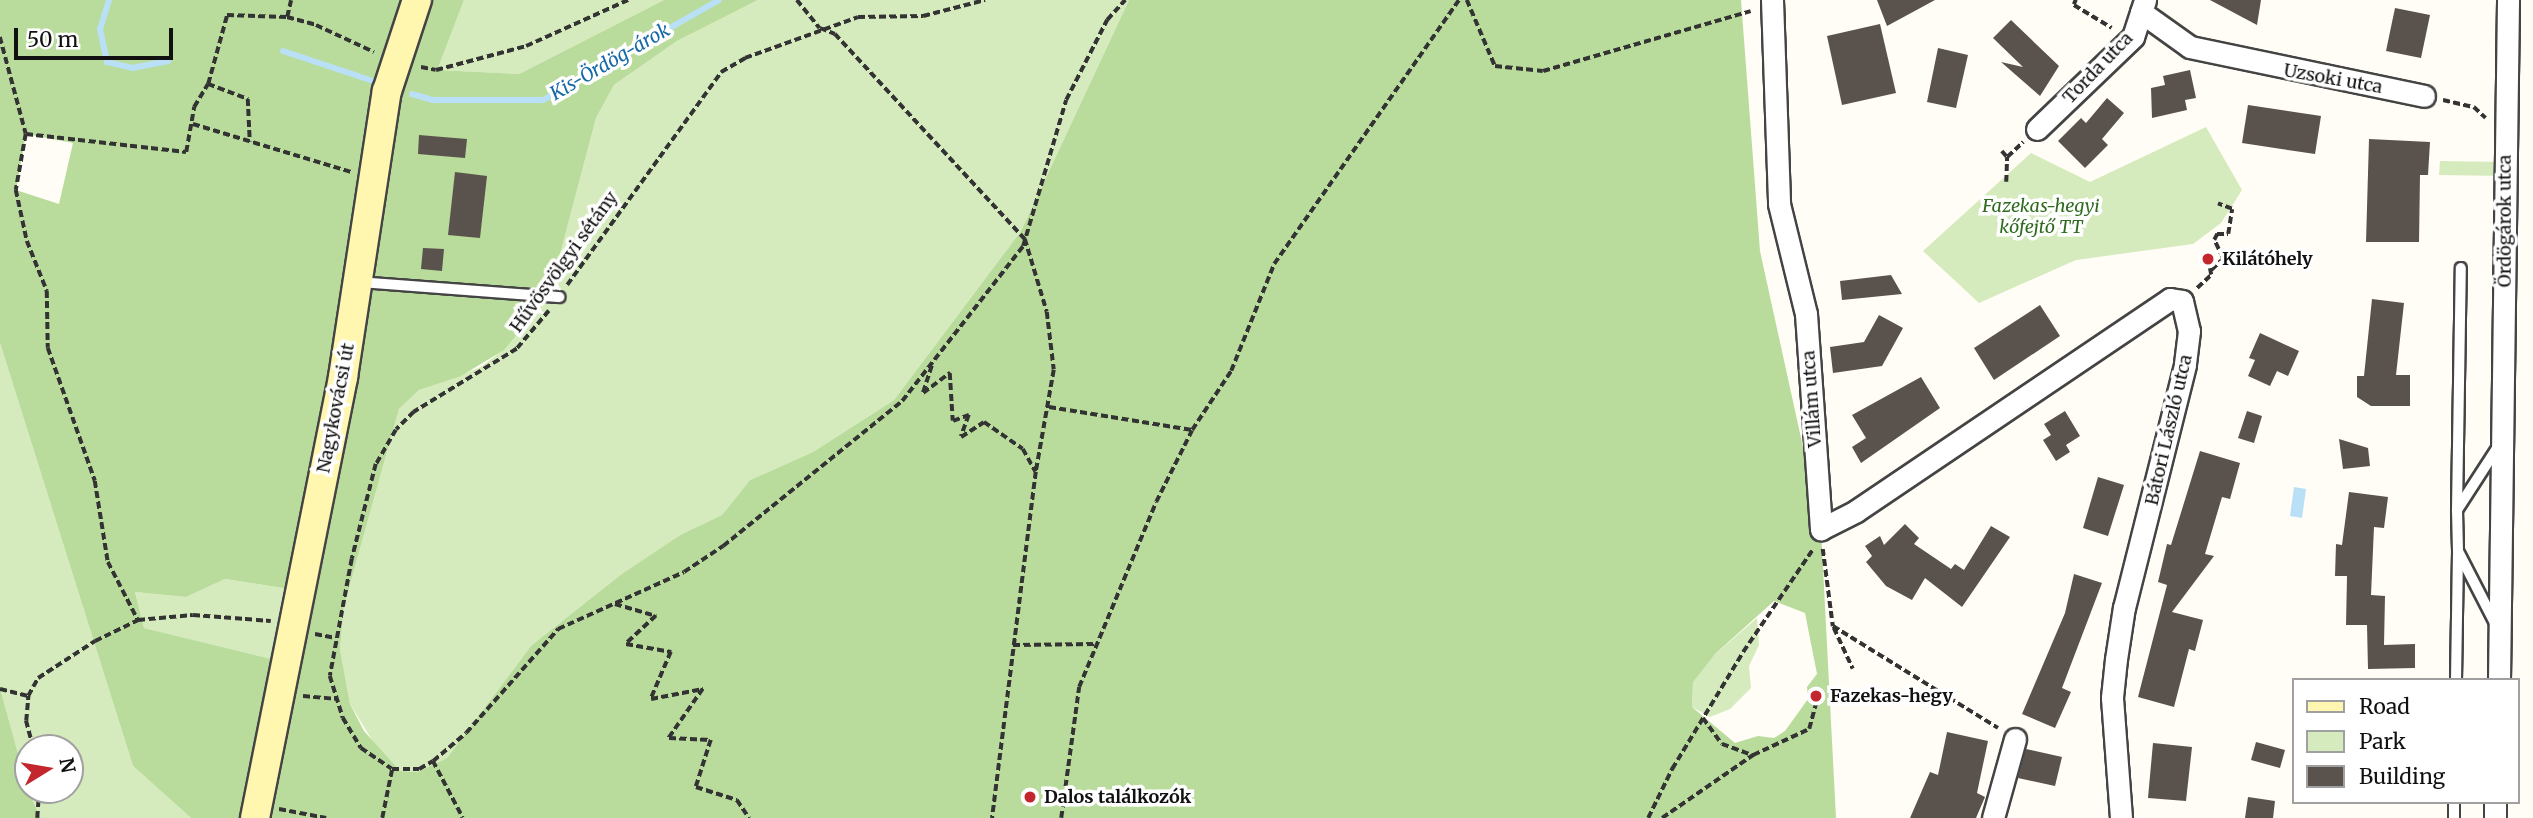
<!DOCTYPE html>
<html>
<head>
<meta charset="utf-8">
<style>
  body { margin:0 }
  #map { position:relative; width:2533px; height:818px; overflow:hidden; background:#fffdf5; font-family:Merriweather,serif }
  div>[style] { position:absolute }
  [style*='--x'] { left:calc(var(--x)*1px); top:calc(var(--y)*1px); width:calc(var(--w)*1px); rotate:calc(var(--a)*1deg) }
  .green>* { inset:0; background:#d5ebbd }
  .forest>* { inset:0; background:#b9dc9c }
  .water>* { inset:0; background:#b9e0f7 }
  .stream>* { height:6px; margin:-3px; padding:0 3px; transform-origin:3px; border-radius:3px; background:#b9e0f7 }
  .building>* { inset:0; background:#5a524d }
  .path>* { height:3.5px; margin-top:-1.75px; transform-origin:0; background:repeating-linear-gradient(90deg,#333 0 7px,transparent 0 10.5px) }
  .roads { filter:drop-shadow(2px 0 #444) drop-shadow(-2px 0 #444) drop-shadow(0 2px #444) drop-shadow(0 -2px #444) }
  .lane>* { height:10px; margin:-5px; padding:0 5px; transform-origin:5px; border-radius:5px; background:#fff }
  .street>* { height:21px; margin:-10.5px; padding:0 10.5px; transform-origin:10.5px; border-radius:10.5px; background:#fff }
  .secondary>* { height:28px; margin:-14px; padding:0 14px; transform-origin:14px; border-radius:14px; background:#fff6b0 }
  .dots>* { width:19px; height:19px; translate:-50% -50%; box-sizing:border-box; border:4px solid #fff; border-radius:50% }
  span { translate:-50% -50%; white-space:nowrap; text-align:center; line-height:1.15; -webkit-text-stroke:7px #fff; paint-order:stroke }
  .street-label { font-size:18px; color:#111 }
  .park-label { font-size:18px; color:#2f6b1f; font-style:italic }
  .poi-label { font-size:18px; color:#111; font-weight:700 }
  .left { translate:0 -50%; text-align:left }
  .water-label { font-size:19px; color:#1768a6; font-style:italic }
  .legend { position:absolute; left:2292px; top:678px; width:228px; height:126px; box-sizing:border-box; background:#fff; border:2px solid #a0a0a0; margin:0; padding:9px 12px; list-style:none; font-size:21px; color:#111 }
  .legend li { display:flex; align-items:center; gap:14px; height:35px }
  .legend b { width:35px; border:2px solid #a0a0a0 }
  .north { position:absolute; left:14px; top:734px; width:70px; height:70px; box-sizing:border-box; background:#fff; border:2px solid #a0a0a0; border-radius:50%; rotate:79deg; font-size:19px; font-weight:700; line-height:28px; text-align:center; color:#111 }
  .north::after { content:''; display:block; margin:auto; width:24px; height:32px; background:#c4262e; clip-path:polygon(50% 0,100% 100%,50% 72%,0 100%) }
  .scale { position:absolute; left:14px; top:28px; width:159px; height:32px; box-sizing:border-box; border:4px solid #111; border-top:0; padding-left:9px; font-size:21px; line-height:24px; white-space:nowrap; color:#111; -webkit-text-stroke:5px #fff; paint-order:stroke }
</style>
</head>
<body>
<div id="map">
  <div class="green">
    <i style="clip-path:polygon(464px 0,664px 0,519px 74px,436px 70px)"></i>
    <i style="clip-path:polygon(758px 0,1129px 0,1021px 231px,894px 400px,813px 452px,750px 480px,722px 515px,682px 534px,531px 646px,447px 758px,419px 772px,400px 771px,380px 753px,350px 704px,340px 649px,344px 606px,399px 409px,419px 390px,481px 367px,503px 350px,549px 296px,596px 118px,614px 85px,677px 41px)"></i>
    <i style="clip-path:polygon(2206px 127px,2242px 190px,2221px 223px,2193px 244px,2076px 260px,1979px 303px,1923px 251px,2031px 153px,2090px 182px)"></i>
    <i style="clip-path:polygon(2440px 161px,2503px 162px,2504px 176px,2439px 175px)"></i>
    <i style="clip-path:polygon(0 343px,133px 766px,191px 818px,41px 818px,29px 790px,70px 790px,70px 748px,28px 748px,27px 787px,0 688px)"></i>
    <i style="clip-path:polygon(225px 579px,290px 589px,279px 662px,144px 628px,135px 592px,186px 597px)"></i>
    <i style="clip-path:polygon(1757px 618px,1759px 645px,1749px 666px,1751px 688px,1730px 709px,1710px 717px,1692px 707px,1693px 681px,1713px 656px)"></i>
  </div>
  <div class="forest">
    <i style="clip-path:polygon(evenodd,0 0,464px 0,437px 70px,519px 74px,664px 0,758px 0,677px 41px,614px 85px,596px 118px,549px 296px,504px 350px,461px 376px,419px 390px,399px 409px,344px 606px,340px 649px,350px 704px,364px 731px,400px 771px,418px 772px,447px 758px,531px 646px,622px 574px,682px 534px,722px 515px,750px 480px,813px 452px,894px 400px,1021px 231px,1129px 0,1741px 0,1760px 251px,1821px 529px,1836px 818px,191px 818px,133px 766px,0 343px,0 0,26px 134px,73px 143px,59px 204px,16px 190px,26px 134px,0 0,225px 579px,290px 589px,279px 661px,144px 628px,135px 592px,186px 597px,225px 579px,0 0,1774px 601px,1805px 613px,1817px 674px,1807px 687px,1808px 699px,1785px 731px,1774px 738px,1758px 736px,1735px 743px,1692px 707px,1693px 682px,1715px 654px,1774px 601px)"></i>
    <i style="clip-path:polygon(0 688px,28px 790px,41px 818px,0 818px)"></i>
  </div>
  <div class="water">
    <i style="clip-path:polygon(2294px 487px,2306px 489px,2302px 518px,2290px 516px)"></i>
  </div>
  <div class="stream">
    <i style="--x:109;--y:0;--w:30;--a:107"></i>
    <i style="--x:100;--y:29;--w:34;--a:78"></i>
    <i style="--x:107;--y:62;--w:26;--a:13"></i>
    <i style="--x:132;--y:68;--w:37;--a:-11"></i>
    <i style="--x:283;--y:51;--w:95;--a:18.4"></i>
    <i style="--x:412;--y:94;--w:22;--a:16"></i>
    <i style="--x:433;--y:100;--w:110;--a:0"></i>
    <i style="--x:543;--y:100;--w:202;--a:-29.6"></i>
  </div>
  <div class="building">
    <i style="clip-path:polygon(1877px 0,1935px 0,1887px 26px)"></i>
    <i style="clip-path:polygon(2210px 0,2261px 0,2257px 25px)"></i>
    <i style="clip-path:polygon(2395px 8px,2430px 15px,2421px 58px,2386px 51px)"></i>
    <i style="clip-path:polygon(2011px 20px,2059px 66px,2040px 96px,2001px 62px,2023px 67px,1993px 38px)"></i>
    <i style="clip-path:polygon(1880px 24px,1896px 93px,1842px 105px,1827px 36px)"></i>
    <i style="clip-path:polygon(1938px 48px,1968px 55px,1956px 108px,1927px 102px)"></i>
    <i style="clip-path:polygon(2190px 70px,2196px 98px,2185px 100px,2187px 110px,2152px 118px,2151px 88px,2165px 85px,2163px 76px)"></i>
    <i style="clip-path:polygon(2107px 98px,2124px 113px,2102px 139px,2108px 145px,2085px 168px,2058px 141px,2081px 118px,2086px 123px)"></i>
    <i style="clip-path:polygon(2248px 105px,2321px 116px,2315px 154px,2242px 143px)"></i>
    <i style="clip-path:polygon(419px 135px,467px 139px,465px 158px,418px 154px)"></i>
    <i style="clip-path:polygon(2369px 139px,2430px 142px,2428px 175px,2420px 175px,2419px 242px,2366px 242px)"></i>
    <i style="clip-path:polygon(455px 172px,487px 176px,480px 238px,448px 235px)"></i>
    <i style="clip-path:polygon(423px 248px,444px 249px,442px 271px,421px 269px)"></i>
    <i style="clip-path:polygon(1891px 275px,1902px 294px,1842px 300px,1840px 281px)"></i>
    <i style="clip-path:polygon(2372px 299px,2404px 303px,2396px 375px,2410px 375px,2410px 406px,2371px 406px,2357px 397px,2357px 376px,2364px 376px)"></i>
    <i style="clip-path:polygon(2040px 305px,2060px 336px,1994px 380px,1974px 348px)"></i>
    <i style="clip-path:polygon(1879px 315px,1903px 328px,1882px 366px,1833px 373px,1830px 347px,1864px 342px)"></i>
    <i style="clip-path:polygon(2260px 333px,2299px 351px,2288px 376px,2277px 371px,2270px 386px,2248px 376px,2255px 360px,2249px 358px)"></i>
    <i style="clip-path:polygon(1921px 377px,1940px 408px,1861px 463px,1852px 447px,1866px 438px,1852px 415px)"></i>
    <i style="clip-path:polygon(2065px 411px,2080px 436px,2066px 445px,2070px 452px,2056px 461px,2043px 440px,2051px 435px,2044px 424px)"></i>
    <i style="clip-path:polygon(2247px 411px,2262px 416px,2254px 443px,2238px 438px)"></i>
    <i style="clip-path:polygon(2339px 439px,2368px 448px,2370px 466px,2343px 469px)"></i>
    <i style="clip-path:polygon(2200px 451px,2240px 463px,2230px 499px,2222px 497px,2205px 554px,2214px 556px,2172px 612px,2203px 620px,2195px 651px,2189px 649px,2174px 707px,2138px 697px,2167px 585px,2158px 582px,2167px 544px,2171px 545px)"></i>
    <i style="clip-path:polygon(2098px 477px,2124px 485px,2108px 536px,2083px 528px)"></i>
    <i style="clip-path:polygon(2349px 492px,2388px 497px,2384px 528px,2374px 527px,2371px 595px,2385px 596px,2384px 645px,2415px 644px,2415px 668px,2368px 669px,2367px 625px,2346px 625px,2347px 576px,2335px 576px,2336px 544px,2342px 545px)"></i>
    <i style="clip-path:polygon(1905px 524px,1919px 538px,1914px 544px,1951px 569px,1955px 564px,1964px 570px,1991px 526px,2010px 537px,1962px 607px,1925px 578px,1912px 600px,1886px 586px,1866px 562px,1872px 556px,1865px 546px,1880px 536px,1884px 545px)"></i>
    <i style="clip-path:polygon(2074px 574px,2102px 583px,2062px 688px,2071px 692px,2055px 728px,2022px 714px,2065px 613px)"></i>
    <i style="clip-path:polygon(1947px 732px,1988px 741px,1977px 793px,1985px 797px,1976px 818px,1910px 818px,1930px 772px,1938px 775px)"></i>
    <i style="clip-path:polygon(2256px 742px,2285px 750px,2280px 768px,2251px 760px)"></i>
    <i style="clip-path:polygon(2153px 743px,2192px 747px,2186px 801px,2148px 798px)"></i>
    <i style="clip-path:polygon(2026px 749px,2062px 757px,2055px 786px,2018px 778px)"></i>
    <i style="clip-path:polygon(2248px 797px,2275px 801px,2273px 818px,2245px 818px)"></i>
  </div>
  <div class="path">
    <i style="--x:797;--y:0;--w:36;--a:51"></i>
    <i style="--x:820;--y:28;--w:16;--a:22"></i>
    <i style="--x:835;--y:34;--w:280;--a:47.2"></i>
    <i style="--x:1025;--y:239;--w:76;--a:73.2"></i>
    <i style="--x:1047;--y:312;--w:58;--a:83.1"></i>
    <i style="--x:1054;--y:370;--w:104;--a:100"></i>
    <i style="--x:1036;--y:472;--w:349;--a:97.2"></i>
    <i style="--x:1467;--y:0;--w:72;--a:67"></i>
    <i style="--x:1495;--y:66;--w:48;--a:5.9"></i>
    <i style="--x:1543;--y:71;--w:216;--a:-16.1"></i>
    <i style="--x:2076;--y:0;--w:5;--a:112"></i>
    <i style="--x:2074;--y:5;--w:44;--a:31.2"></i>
    <i style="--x:287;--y:17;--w:17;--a:-77"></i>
    <i style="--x:0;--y:37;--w:100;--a:75"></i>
    <i style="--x:26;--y:134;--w:57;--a:100.1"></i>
    <i style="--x:16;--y:190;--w:52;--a:77.8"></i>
    <i style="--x:27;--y:241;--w:54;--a:68.2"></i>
    <i style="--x:47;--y:291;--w:57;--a:89"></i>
    <i style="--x:48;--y:348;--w:141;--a:70.5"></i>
    <i style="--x:95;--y:481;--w:82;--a:80.9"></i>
    <i style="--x:108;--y:562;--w:65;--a:62.7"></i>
    <i style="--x:421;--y:67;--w:15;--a:11"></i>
    <i style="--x:436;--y:70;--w:93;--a:-14.9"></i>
    <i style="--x:526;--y:46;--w:112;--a:-24.3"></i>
    <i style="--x:208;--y:84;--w:43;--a:20.6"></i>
    <i style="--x:248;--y:99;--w:43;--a:87.3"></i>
    <i style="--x:2443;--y:100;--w:32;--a:13"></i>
    <i style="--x:2474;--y:107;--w:16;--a:43"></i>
    <i style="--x:193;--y:124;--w:165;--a:16.9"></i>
    <i style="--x:26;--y:134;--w:161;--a:6.4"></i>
    <i style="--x:186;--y:152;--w:46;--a:-79.9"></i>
    <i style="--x:194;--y:107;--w:27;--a:-59"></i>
    <i style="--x:208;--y:84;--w:72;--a:-74.6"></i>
    <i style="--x:227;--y:15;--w:60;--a:1.9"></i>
    <i style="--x:287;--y:17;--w:30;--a:15"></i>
    <i style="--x:316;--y:25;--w:64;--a:25"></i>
    <i style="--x:2002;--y:151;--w:8;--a:50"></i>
    <i style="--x:2007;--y:157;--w:22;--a:-43"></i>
    <i style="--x:2006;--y:182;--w:25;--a:-88"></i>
    <i style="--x:2211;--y:270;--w:16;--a:-43"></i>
    <i style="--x:2223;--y:259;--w:21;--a:-115"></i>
    <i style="--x:2214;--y:240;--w:7;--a:-63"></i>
    <i style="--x:2217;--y:234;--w:11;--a:0"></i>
    <i style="--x:2228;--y:234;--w:25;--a:-81"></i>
    <i style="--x:2232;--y:209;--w:15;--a:-160"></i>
    <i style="--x:567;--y:285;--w:263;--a:-54.1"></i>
    <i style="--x:721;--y:72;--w:28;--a:-30"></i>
    <i style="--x:745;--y:58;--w:120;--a:-19.9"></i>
    <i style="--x:858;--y:17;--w:65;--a:-0.9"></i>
    <i style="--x:923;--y:16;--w:64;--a:-14.5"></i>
    <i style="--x:2197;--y:288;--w:19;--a:-43"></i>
    <i style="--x:2211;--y:275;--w:16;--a:-101"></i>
    <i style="--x:549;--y:311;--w:50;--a:130.1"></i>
    <i style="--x:517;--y:349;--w:121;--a:148.5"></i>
    <i style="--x:414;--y:412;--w:25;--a:135"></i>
    <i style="--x:396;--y:430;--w:39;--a:120"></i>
    <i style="--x:376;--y:464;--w:98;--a:104.2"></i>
    <i style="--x:352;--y:559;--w:119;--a:100.6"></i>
    <i style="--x:330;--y:676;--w:44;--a:72.8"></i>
    <i style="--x:343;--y:718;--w:35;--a:59"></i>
    <i style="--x:361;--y:748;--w:37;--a:34"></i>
    <i style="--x:392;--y:769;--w:27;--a:0"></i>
    <i style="--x:419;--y:769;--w:16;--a:-30"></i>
    <i style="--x:433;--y:761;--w:43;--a:-40.3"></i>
    <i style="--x:466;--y:733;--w:139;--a:-48.5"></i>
    <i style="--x:558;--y:629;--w:138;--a:-24.3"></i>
    <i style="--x:684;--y:572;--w:47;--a:-33.7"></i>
    <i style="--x:723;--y:546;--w:230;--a:-39"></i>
    <i style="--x:902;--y:401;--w:197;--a:-52"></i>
    <i style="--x:1023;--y:246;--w:152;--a:-73.6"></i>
    <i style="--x:1066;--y:100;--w:90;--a:-62.9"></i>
    <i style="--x:1107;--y:20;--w:27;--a:-48"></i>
    <i style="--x:932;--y:366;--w:28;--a:108"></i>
    <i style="--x:923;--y:393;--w:34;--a:-37"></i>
    <i style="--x:950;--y:373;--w:48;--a:86.4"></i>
    <i style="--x:953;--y:421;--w:17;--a:-21"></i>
    <i style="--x:969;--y:415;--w:23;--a:110"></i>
    <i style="--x:961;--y:437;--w:27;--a:-33"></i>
    <i style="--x:984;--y:422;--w:47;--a:34.7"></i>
    <i style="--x:1023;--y:449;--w:26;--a:61"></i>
    <i style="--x:1049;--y:407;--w:145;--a:9.1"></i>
    <i style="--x:1823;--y:549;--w:78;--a:82.6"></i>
    <i style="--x:1833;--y:626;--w:194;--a:31.7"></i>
    <i style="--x:615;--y:604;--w:43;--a:16.3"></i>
    <i style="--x:656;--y:616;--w:41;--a:137"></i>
    <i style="--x:626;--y:644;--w:46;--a:10.1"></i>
    <i style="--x:671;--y:652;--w:51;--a:113.1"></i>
    <i style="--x:651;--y:699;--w:53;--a:-10.9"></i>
    <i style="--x:703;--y:689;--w:60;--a:124.8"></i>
    <i style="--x:669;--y:738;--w:42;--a:2.7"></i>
    <i style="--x:711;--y:740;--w:49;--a:107.7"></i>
    <i style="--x:696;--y:787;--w:43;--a:17.6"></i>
    <i style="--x:737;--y:800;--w:22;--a:56"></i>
    <i style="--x:1834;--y:628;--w:45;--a:65.1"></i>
    <i style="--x:315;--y:634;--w:20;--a:11"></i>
    <i style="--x:1013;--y:645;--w:82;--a:-0.7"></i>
    <i style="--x:0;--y:689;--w:29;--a:14"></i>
    <i style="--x:303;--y:696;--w:33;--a:5"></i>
    <i style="--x:1703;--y:718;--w:32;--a:54"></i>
    <i style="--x:1722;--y:744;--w:33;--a:20"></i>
    <i style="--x:1753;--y:755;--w:62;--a:-24.9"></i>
    <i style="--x:1809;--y:729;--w:31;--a:-75"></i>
    <i style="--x:33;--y:748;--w:28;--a:-105"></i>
    <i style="--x:26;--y:721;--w:25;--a:-85"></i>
    <i style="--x:28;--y:696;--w:21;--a:-61"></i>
    <i style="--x:38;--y:678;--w:68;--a:-33"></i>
    <i style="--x:95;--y:641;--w:48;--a:-26"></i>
    <i style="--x:138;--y:620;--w:55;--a:-5.2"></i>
    <i style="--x:193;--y:615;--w:78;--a:4.4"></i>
    <i style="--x:433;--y:761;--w:64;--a:62.2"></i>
    <i style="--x:279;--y:809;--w:48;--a:10.8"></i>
    <i style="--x:37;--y:818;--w:28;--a:-86"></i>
    <i style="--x:382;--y:818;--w:50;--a:-78.5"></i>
    <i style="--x:1061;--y:818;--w:132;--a:-82.2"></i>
    <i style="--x:1079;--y:687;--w:200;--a:-67.4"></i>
    <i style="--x:1156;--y:502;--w:80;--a:-63.4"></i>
    <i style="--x:1192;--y:430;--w:71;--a:-56.5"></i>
    <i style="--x:1231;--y:371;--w:115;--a:-68.1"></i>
    <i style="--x:1274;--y:264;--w:322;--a:-55"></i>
    <i style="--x:1648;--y:818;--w:55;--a:-63.9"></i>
    <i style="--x:1672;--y:769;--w:137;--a:-58.7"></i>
    <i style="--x:1743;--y:652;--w:125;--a:-55.8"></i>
    <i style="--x:1662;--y:818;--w:111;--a:-34.7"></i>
  </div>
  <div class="roads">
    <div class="lane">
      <i style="--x:359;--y:282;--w:201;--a:4.3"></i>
      <i style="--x:2457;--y:510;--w:242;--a:-89.1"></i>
      <i style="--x:2496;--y:625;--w:83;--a:-117.2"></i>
      <i style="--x:2458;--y:551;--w:41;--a:-91.4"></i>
      <i style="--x:2457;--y:510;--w:77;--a:-57.1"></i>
      <i style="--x:2456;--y:680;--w:126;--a:-89.1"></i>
      <i style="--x:2454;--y:818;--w:16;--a:-90"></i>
    </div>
    <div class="street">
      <i style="--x:1772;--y:0;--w:204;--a:88"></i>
      <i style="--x:1779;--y:204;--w:113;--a:76.2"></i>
      <i style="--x:1806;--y:314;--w:216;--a:86"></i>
      <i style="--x:1821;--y:529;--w:39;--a:-27"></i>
      <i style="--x:1856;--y:511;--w:379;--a:-34"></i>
      <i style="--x:2170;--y:299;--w:12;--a:9"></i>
      <i style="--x:2182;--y:301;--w:31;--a:77"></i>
      <i style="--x:2189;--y:331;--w:34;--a:97"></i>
      <i style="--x:2185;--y:365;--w:250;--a:104.1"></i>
      <i style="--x:2124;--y:607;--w:53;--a:98.7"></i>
      <i style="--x:2116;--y:659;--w:39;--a:96"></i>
      <i style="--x:2112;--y:698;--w:120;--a:85.7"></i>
      <i style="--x:2141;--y:12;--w:60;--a:35.5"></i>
      <i style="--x:2190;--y:47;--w:239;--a:11.8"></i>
      <i style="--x:2037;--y:129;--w:133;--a:-43.8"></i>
      <i style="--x:2133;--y:37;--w:39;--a:-72"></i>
      <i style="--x:2499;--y:680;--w:680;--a:-89.24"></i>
      <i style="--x:1993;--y:818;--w:82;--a:-74.4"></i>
      <i style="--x:2495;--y:818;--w:16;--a:-90"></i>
    </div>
    <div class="secondary">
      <i style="--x:255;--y:818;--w:450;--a:-78.7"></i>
      <i style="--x:343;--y:377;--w:289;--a:-81.3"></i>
      <i style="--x:387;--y:91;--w:96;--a:-71.8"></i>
    </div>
  </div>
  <div class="dots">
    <i style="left:2208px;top:259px;background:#c4262e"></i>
    <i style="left:1816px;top:696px;background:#c4262e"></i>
    <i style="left:1030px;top:797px;background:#c4262e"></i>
  </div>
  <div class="street-label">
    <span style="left:2098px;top:68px;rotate:-46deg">Torda utca</span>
    <span style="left:2333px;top:79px;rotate:10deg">Uzsoki utca</span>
    <span style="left:2505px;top:221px;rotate:-90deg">Ördögárok utca</span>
    <span style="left:564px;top:262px;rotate:-54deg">Hűvösvölgyi sétány</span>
    <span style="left:1812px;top:399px;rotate:-94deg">Villám utca</span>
    <span style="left:336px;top:408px;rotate:-79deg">Nagykovácsi út</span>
    <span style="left:2169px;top:430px;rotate:-77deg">Bátori László utca</span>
  </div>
  <div class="park-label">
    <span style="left:2041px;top:217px">Fazekas-hegyi<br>kőfejtő TT</span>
  </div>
  <div class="poi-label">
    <span class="left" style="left:2222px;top:259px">Kilátóhely</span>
    <span class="left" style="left:1830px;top:696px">Fazekas-hegy</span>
    <span class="left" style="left:1044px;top:797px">Dalos találkozók</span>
  </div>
  <div class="water-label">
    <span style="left:610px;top:62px;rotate:-30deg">Kis-Ördög-árok</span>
  </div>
  <ul class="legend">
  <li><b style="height:9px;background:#fff6b0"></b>Road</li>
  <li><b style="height:19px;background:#d5ebbd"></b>Park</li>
  <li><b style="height:19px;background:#5a524d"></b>Building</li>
  </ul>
  <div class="north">N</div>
  <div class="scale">50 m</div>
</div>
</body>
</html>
